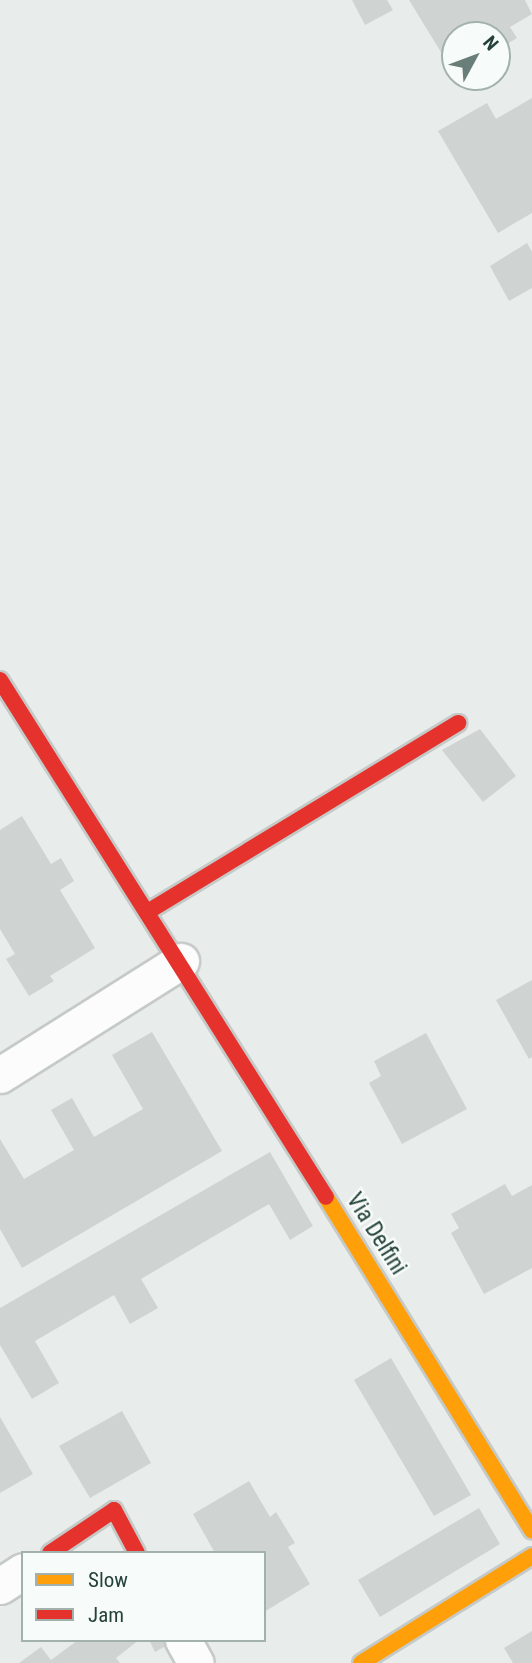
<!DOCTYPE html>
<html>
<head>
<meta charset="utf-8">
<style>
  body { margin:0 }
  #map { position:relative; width:532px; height:1663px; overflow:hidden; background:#e8edeb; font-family:"Roboto Condensed",sans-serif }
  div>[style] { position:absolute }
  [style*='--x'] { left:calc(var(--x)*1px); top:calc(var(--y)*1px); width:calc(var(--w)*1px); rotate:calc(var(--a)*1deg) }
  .building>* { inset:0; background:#cfd4d2 }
  .roads { filter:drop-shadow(2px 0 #c5cac8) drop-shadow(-2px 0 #c5cac8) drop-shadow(0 2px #c5cac8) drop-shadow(0 -2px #c5cac8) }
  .street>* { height:35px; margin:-17.5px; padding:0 17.5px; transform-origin:17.5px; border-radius:17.5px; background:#fcfcfc }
  .slow>* { height:16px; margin:-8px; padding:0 8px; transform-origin:8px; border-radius:8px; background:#ff9f0a }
  .jam>* { height:16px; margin:-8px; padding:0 8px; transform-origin:8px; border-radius:8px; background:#e5322d }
  span { translate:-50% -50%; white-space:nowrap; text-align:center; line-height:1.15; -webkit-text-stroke:5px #f7fbf9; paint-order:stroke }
  .street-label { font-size:23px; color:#24423a }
  .legend { position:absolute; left:21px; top:1551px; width:245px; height:91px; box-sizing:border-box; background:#f7fbf9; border:2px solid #a3b1ad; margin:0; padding:9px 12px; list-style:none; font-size:21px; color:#24423a }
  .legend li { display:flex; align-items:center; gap:14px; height:35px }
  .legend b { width:35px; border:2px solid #a3b1ad }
  .north { position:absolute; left:441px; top:21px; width:70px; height:70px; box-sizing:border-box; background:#f7fbf9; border:2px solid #a3b1ad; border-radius:50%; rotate:49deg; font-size:19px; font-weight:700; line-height:28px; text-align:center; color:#24423a }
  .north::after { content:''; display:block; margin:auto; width:24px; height:32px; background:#697e78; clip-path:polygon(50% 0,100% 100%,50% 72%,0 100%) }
</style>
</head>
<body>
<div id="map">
  <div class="building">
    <i style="clip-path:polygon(352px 0,387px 0,393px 10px,365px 25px)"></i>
    <i style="clip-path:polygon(409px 0,525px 0,532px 14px,510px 27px,517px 38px,497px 50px,497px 35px,455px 35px,455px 75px)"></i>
    <i style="clip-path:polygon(532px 98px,532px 213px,498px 233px,438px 131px,487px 103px,496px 119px)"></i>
    <i style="clip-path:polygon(527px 243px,532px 252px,532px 288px,509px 301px,490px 266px)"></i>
    <i style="clip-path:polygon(480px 729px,516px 776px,483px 802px,442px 750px)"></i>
    <i style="clip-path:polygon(22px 816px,51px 864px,61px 858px,74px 881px,60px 890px,95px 948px,50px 976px,54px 981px,29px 996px,6px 959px,15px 954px,0 929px,0 830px)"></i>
    <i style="clip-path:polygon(532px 980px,532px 1057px,529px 1059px,496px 1000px)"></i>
    <i style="clip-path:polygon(152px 1032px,222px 1151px,22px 1268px,0 1229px,0 1139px,24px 1179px,74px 1150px,51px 1110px,72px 1098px,94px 1137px,143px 1109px,112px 1055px)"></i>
    <i style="clip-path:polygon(426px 1033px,467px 1109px,402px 1144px,369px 1083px,381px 1076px,374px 1061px)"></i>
    <i style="clip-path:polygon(270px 1152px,313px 1226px,290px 1240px,269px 1204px,141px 1279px,158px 1308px,130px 1324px,114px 1295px,35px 1341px,59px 1383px,32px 1399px,0 1345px,0 1308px)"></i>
    <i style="clip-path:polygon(505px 1184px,512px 1196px,532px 1185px,532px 1268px,484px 1294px,451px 1233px,459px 1228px,451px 1214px)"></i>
    <i style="clip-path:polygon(391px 1358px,471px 1495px,434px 1516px,354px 1380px)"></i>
    <i style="clip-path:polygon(122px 1411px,151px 1463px,90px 1498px,59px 1446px)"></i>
    <i style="clip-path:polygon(0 1417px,33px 1474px,0 1493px)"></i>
    <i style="clip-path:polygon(249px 1481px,270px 1517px,276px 1512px,295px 1543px,288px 1547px,310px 1584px,264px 1612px,264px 1553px,215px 1553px,193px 1514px)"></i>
    <i style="clip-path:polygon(479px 1508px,500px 1544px,380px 1617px,358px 1580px)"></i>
    <i style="clip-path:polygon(532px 1631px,532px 1663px,513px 1663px,504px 1648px)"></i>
    <i style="clip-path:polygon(78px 1640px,139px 1640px,116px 1658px,120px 1663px,19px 1663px,41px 1647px,51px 1660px)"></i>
    <i style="clip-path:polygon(149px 1640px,169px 1640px,171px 1643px,155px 1652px)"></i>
  </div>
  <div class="roads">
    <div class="street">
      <i style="--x:0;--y:1075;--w:214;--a:-32.2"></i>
      <i style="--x:0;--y:1586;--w:27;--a:-33"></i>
      <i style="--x:183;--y:1640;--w:26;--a:61"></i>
    </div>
    <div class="slow">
      <i style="--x:326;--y:1197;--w:392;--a:58.3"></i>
      <i style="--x:361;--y:1663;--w:202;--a:-32"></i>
    </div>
    <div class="jam">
      <i style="--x:0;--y:680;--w:611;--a:57.77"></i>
      <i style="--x:149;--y:911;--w:362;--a:-31.3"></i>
      <i style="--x:50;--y:1553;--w:77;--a:-33.9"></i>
      <i style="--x:114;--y:1510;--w:49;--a:61.9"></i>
    </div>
  </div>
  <div class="street-label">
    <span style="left:376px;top:1234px;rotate:58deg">Via Delfini</span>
  </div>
  <ul class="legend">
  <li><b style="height:9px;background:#ff9f0a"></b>Slow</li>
  <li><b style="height:9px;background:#e5322d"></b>Jam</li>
  </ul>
  <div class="north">N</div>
</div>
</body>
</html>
